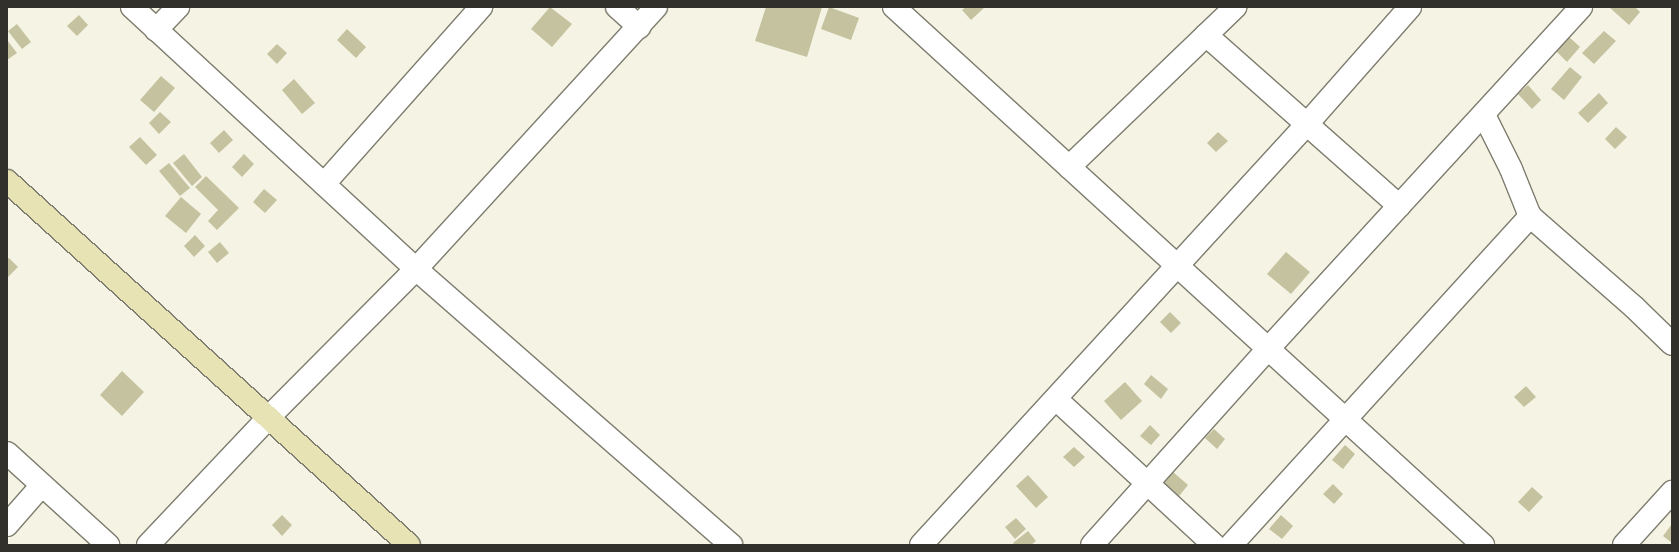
<!DOCTYPE html>
<html>
<head>
<meta charset="utf-8">
<style>
  body { margin:0 }
  #map { position:relative; width:1679px; height:552px; overflow:hidden; background:#f5f4e4; font-family:Ubuntu,sans-serif }
  div>[style] { position:absolute }
  [style*='--x'] { left:calc(var(--x)*1px); top:calc(var(--y)*1px); width:calc(var(--w)*1px); rotate:calc(var(--a)*1deg) }
  .building>* { inset:0; background:#c4c29f }
  .roads { filter:drop-shadow(1px 0 #7e7d6f) drop-shadow(-1px 0 #7e7d6f) drop-shadow(0 1px #7e7d6f) drop-shadow(0 -1px #7e7d6f) }
  .street>* { height:22px; margin:-11px; padding:0 11px; transform-origin:11px; border-radius:11px; background:#fff }
  .secondary>* { height:22px; margin:-11px; padding:0 11px; transform-origin:11px; border-radius:11px; background:#e7e3b5 }
  span { translate:-50% -50%; white-space:nowrap; text-align:center; line-height:1.15; -webkit-text-stroke:3px #f5f4e4; paint-order:stroke }
  .frame { position:absolute; inset:0; border:8px solid #31302a; pointer-events:none }
</style>
</head>
<body>
<div id="map">
  <div class="building">
    <i style="clip-path:polygon(550px 7px,572px 24px,552px 47px,531px 29px)"></i>
    <i style="clip-path:polygon(766px 7px,822px 7px,807px 57px,755px 41px)"></i>
    <i style="clip-path:polygon(829px 7px,859px 18px,851px 40px,821px 29px)"></i>
    <i style="clip-path:polygon(966px 7px,985px 7px,971px 20px,962px 10px)"></i>
    <i style="clip-path:polygon(1609px 7px,1635px 7px,1640px 12px,1629px 25px)"></i>
    <i style="clip-path:polygon(79px 15px,88px 25px,77px 36px,67px 26px)"></i>
    <i style="clip-path:polygon(17px 24px,31px 42px,22px 49px,8px 31px)"></i>
    <i style="clip-path:polygon(347px 29px,366px 47px,356px 58px,337px 40px)"></i>
    <i style="clip-path:polygon(1604px 31px,1616px 41px,1594px 64px,1582px 53px)"></i>
    <i style="clip-path:polygon(1568px 36px,1580px 47px,1567px 62px,1555px 50px)"></i>
    <i style="clip-path:polygon(7px 40px,17px 53px,7px 60px)"></i>
    <i style="clip-path:polygon(277px 44px,287px 53px,277px 64px,267px 54px)"></i>
    <i style="clip-path:polygon(1570px 67px,1582px 77px,1564px 100px,1551px 89px)"></i>
    <i style="clip-path:polygon(161px 76px,175px 88px,154px 112px,140px 100px)"></i>
    <i style="clip-path:polygon(294px 79px,315px 103px,302px 114px,282px 90px)"></i>
    <i style="clip-path:polygon(1528px 85px,1541px 100px,1532px 109px,1518px 94px)"></i>
    <i style="clip-path:polygon(1599px 93px,1608px 103px,1588px 123px,1578px 113px)"></i>
    <i style="clip-path:polygon(160px 112px,171px 122px,159px 134px,149px 123px)"></i>
    <i style="clip-path:polygon(1616px 127px,1627px 137px,1615px 149px,1605px 139px)"></i>
    <i style="clip-path:polygon(224px 130px,233px 140px,219px 153px,210px 143px)"></i>
    <i style="clip-path:polygon(1218px 132px,1228px 141px,1216px 152px,1207px 143px)"></i>
    <i style="clip-path:polygon(140px 137px,157px 155px,146px 165px,129px 147px)"></i>
    <i style="clip-path:polygon(184px 154px,202px 177px,192px 186px,173px 163px)"></i>
    <i style="clip-path:polygon(244px 154px,254px 164px,242px 177px,232px 167px)"></i>
    <i style="clip-path:polygon(169px 163px,190px 188px,180px 196px,159px 171px)"></i>
    <i style="clip-path:polygon(206px 176px,239px 208px,217px 230px,208px 221px,218px 210px,195px 187px)"></i>
    <i style="clip-path:polygon(264px 189px,277px 200px,265px 213px,253px 202px)"></i>
    <i style="clip-path:polygon(181px 197px,201px 214px,186px 233px,165px 216px)"></i>
    <i style="clip-path:polygon(195px 235px,205px 246px,194px 257px,184px 246px)"></i>
    <i style="clip-path:polygon(220px 242px,229px 253px,217px 263px,208px 252px)"></i>
    <i style="clip-path:polygon(1286px 252px,1310px 272px,1291px 294px,1267px 274px)"></i>
    <i style="clip-path:polygon(9px 258px,18px 267px,7px 278px,7px 259px)"></i>
    <i style="clip-path:polygon(1170px 312px,1181px 323px,1171px 333px,1160px 322px)"></i>
    <i style="clip-path:polygon(122px 371px,144px 392px,122px 416px,100px 395px)"></i>
    <i style="clip-path:polygon(1151px 375px,1168px 389px,1161px 399px,1144px 384px)"></i>
    <i style="clip-path:polygon(1125px 382px,1142px 401px,1121px 420px,1104px 401px)"></i>
    <i style="clip-path:polygon(1526px 386px,1536px 397px,1524px 407px,1514px 397px)"></i>
    <i style="clip-path:polygon(1150px 425px,1160px 435px,1151px 445px,1140px 436px)"></i>
    <i style="clip-path:polygon(1214px 429px,1225px 439px,1217px 449px,1205px 438px)"></i>
    <i style="clip-path:polygon(1345px 445px,1355px 454px,1343px 469px,1332px 460px)"></i>
    <i style="clip-path:polygon(1074px 447px,1085px 457px,1074px 467px,1063px 457px)"></i>
    <i style="clip-path:polygon(1173px 472px,1188px 485px,1179px 496px,1164px 483px)"></i>
    <i style="clip-path:polygon(1028px 475px,1048px 497px,1036px 508px,1016px 486px)"></i>
    <i style="clip-path:polygon(1333px 484px,1343px 494px,1334px 504px,1323px 494px)"></i>
    <i style="clip-path:polygon(1532px 487px,1543px 497px,1529px 512px,1518px 502px)"></i>
    <i style="clip-path:polygon(282px 515px,292px 525px,282px 536px,272px 525px)"></i>
    <i style="clip-path:polygon(1281px 515px,1293px 526px,1282px 539px,1269px 529px)"></i>
    <i style="clip-path:polygon(1016px 518px,1026px 529px,1015px 539px,1005px 527px)"></i>
    <i style="clip-path:polygon(1672px 524px,1672px 543px,1663px 536px)"></i>
    <i style="clip-path:polygon(1028px 531px,1036px 541px,1031px 545px,1014px 545px,1013px 543px)"></i>
  </div>
  <div class="roads">
    <div class="street">
      <i style="--x:132;--y:7;--w:386;--a:42.7"></i>
      <i style="--x:416;--y:269;--w:419;--a:41.2"></i>
      <i style="--x:617;--y:7;--w:30;--a:42"></i>
      <i style="--x:894;--y:7;--w:798;--a:42.41"></i>
      <i style="--x:156;--y:30;--w:32;--a:-46"></i>
      <i style="--x:1206;--y:35;--w:258;--a:41.5"></i>
      <i style="--x:1484;--y:115;--w:60;--a:63.4"></i>
      <i style="--x:1511;--y:169;--w:51;--a:68"></i>
      <i style="--x:1530;--y:216;--w:138;--a:41.2"></i>
      <i style="--x:1634;--y:307;--w:53;--a:44.2"></i>
      <i style="--x:1069;--y:167;--w:231;--a:-43.9"></i>
      <i style="--x:324;--y:184;--w:237;--a:-48.4"></i>
      <i style="--x:1057;--y:400;--w:214;--a:42.7"></i>
      <i style="--x:7;--y:453;--w:137;--a:42.3"></i>
      <i style="--x:7;--y:525;--w:53;--a:-48.8"></i>
      <i style="--x:148;--y:545;--w:175;--a:-46.6"></i>
      <i style="--x:268;--y:418;--w:210;--a:-45.2"></i>
      <i style="--x:416;--y:269;--w:355;--a:-47.5"></i>
      <i style="--x:921;--y:545;--w:571;--a:-47.48"></i>
      <i style="--x:1307;--y:124;--w:156;--a:-48.6"></i>
      <i style="--x:1092;--y:545;--w:262;--a:-48.1"></i>
      <i style="--x:1267;--y:350;--w:465;--a:-47.5"></i>
      <i style="--x:1231;--y:545;--w:445;--a:-47.7"></i>
      <i style="--x:1624;--y:545;--w:72;--a:-47.8"></i>
    </div>
    <div class="secondary">
      <i style="--x:7;--y:181;--w:542;--a:42.16"></i>
    </div>
  </div>
  <div class="frame"></div>
</div>
</body>
</html>
